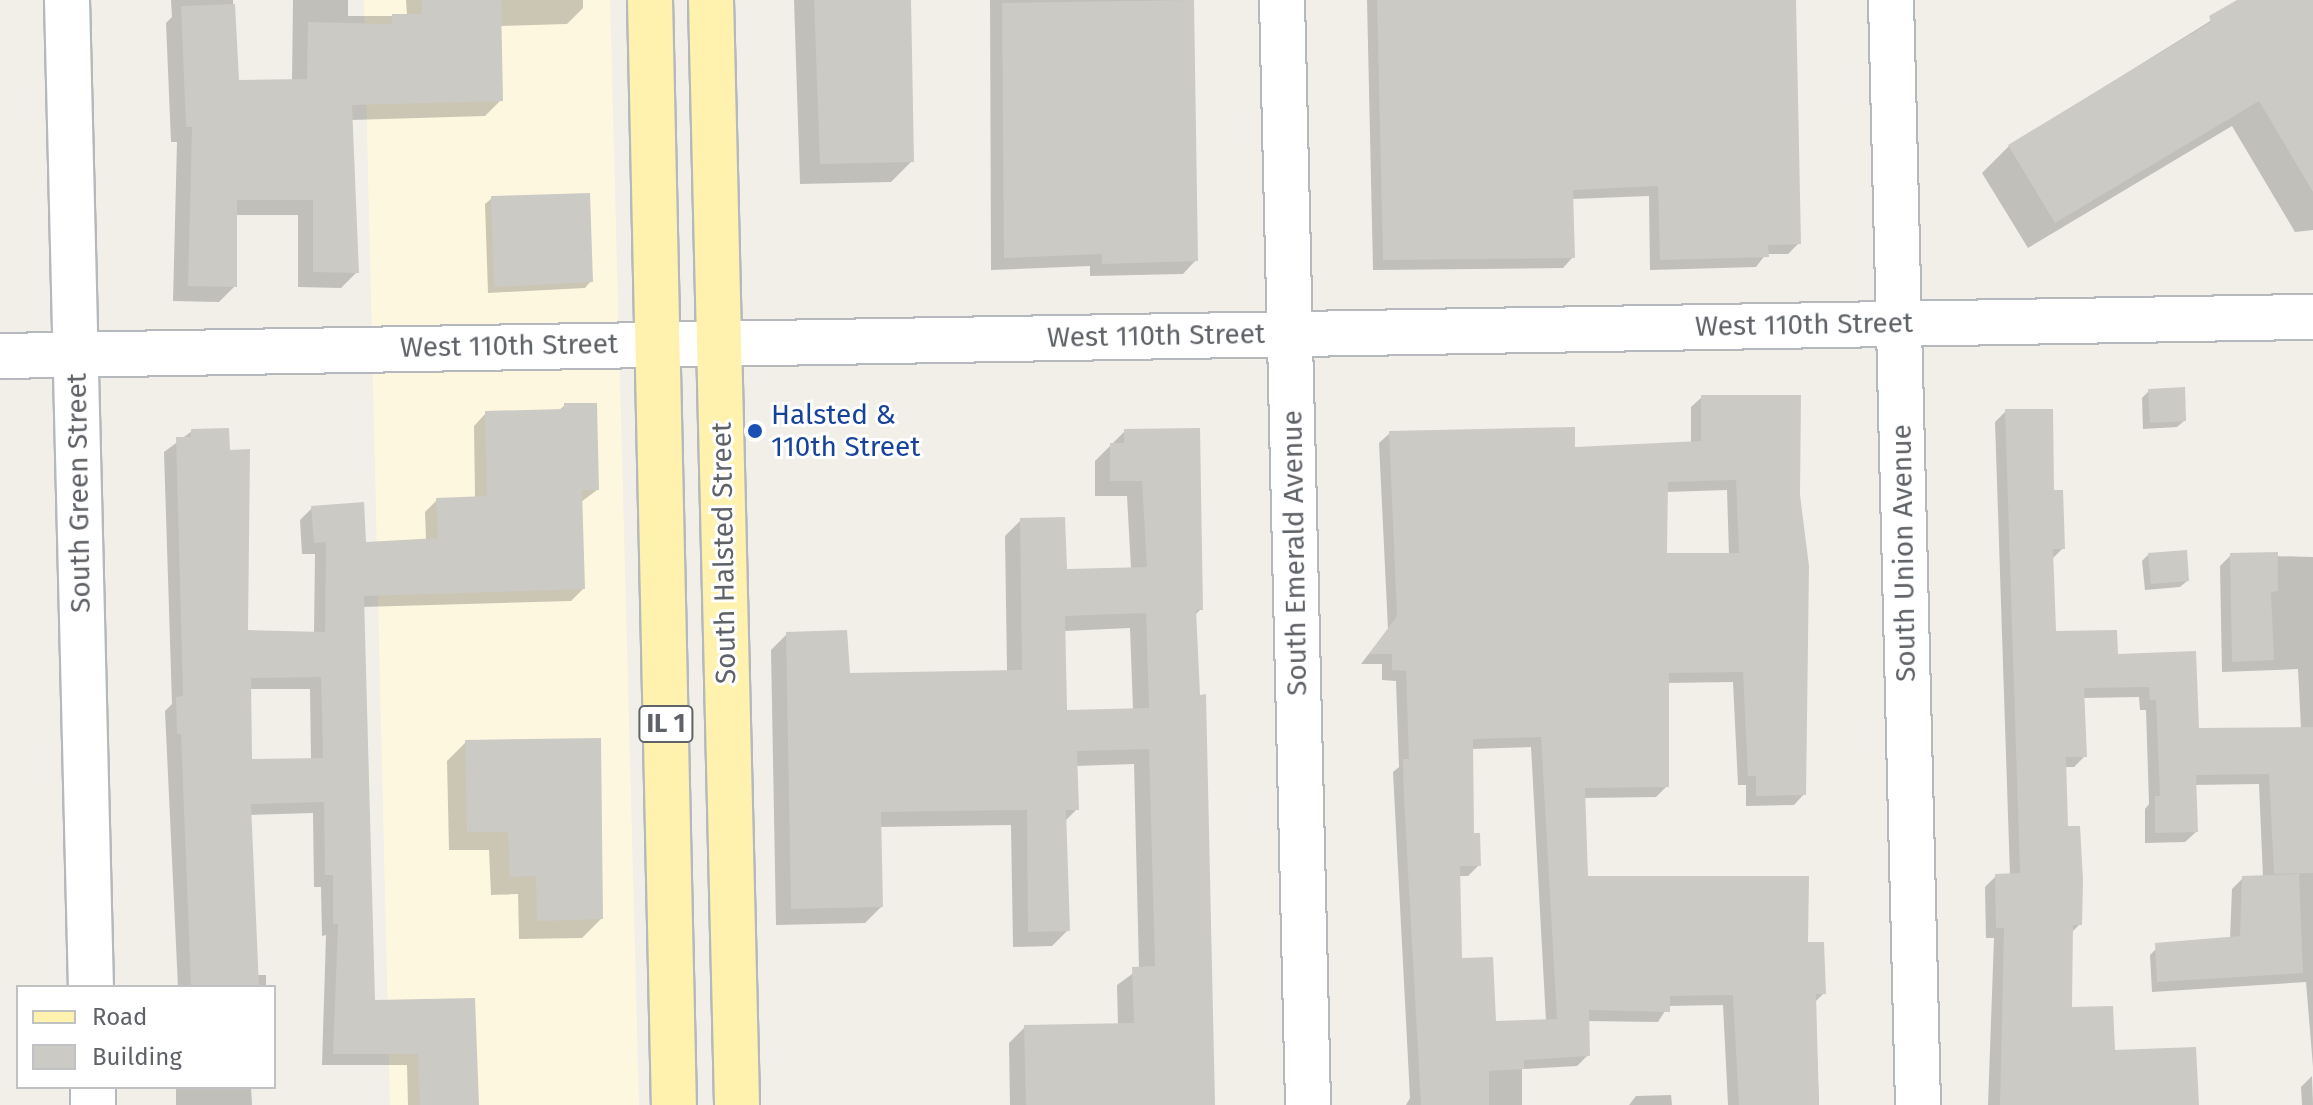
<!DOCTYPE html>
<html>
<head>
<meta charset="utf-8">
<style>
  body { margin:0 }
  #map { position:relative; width:2313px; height:1105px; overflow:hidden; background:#f1efe8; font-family:"Fira Sans",sans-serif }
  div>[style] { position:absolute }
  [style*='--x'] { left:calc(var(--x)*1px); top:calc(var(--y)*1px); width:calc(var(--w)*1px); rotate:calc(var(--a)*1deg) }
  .commercial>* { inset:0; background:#fef7e0 }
  .shadow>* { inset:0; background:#0003 }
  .building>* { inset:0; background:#cccac5 }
  .roads { filter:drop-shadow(2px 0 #b5b8bc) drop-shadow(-2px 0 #b5b8bc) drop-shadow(0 2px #b5b8bc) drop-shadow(0 -2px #b5b8bc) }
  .minor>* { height:44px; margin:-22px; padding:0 22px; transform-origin:22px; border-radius:22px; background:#fff }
  .major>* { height:44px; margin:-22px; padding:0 22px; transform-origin:22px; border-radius:22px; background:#fff2af }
  .dots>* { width:22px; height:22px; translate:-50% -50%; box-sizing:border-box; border:4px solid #fff; border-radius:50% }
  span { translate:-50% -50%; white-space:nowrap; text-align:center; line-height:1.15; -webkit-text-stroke:6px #fff; paint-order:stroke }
  .shield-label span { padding:2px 6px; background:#fff; border:2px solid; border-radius:6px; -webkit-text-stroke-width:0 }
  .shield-label { font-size:26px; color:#5f6368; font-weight:700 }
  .street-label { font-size:28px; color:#5f6368 }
  .transit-label { font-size:28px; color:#164399 }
  .left { translate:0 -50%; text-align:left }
  .legend { position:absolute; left:16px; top:985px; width:260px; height:104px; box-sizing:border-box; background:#fff; border:2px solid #bfc1c3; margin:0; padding:10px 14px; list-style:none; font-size:24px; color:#5f6368 }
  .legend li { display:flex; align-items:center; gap:16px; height:40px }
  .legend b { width:40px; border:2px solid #bfc1c3 }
</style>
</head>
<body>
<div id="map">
  <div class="commercial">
    <i style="clip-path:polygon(364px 0,610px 0,639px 1105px,390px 1105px)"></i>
  </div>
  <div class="shadow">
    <i style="clip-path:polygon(171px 0,233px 0,237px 82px,292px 81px,293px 0,348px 0,348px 16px,407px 16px,406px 0,583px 0,583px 8px,567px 24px,499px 26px,501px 100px,485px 116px,351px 120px,357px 272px,341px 288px,298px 287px,298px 215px,235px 215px,235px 286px,219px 302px,173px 301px,177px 142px,171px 142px,166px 23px,172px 17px)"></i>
    <i style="clip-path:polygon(794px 0,909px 0,912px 161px,891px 182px,800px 184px)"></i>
    <i style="clip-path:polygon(990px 0,1191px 0,1196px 260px,1183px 274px,1090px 276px,1090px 266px,991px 270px)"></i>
    <i style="clip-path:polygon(1367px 0,1793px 0,1799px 243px,1788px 254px,1766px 254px,1756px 267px,1650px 270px,1649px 196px,1572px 199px,1573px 257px,1563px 268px,1373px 270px)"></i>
    <i style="clip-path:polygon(2244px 0,2313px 0,2313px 230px,2295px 232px,2232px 126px,2028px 248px,1982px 173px,2009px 146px)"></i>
    <i style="clip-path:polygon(492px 198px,591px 281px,585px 288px,488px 293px,485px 204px)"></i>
    <i style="clip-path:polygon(2149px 391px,2184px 421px,2177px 427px,2143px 429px,2142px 398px)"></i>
    <i style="clip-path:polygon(evenodd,1702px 397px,1798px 495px,1804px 794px,1794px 805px,1746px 806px,1746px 785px,1738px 785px,1733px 682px,1667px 683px,1667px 786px,1656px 797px,1584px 798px,1587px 878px,1806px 945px,1824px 993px,1815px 1002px,1819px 1105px,1728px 1105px,1723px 1005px,1668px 1006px,1658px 1022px,1587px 1021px,1588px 1055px,1577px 1066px,1522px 1069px,1522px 1105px,1406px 1105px,1410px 1098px,1393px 772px,1399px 767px,1396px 681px,1382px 680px,1382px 664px,1361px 664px,1388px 629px,1379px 443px,1390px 433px,1573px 449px,1691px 444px,1691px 407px,1702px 397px,1727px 490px,1729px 555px,1665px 555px,1666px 492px,1727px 490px,1702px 397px,1531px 747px,1546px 1021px,1494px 1023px,1460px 960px,1458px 876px,1468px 876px,1479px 865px,1472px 836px,1471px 749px,1531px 747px)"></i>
    <i style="clip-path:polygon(evenodd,565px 405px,597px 490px,581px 502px,583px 589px,571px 601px,362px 607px,373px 1002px,477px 1105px,408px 1105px,407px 1065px,322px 1065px,326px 935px,322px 936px,321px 887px,314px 887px,313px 813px,250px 815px,257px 975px,266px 975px,266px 987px,178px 987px,165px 711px,172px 704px,164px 452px,192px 431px,246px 632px,314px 633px,315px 554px,302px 554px,300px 520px,312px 508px,364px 544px,426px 540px,425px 512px,437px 500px,475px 499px,474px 426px,486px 413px,558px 411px,565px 405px,249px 689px,310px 689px,311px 760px,250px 761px,249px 689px)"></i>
    <i style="clip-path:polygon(2006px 411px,2052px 492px,2063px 548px,2051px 560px,2054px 633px,2116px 656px,2197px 730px,2301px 729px,2298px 669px,2222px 672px,2220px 566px,2231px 555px,2313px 557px,2313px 1067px,2306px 982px,2152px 992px,2150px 955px,2161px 944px,2230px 939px,2232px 889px,2243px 878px,2263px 877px,2259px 784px,2194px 785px,2196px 832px,2185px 842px,2145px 843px,2145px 809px,2149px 804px,2146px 710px,2140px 710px,2139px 697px,2083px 698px,2085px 756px,2074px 767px,2064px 767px,2066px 828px,2080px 924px,2071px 933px,2070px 1009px,2104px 1105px,1988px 1105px,1994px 938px,1986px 938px,1985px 887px,1996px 876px,2010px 876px,1995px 422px)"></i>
    <i style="clip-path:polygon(evenodd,1125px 431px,1201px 609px,1194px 616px,1214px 1105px,1010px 1105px,1009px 1043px,1025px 1027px,1118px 1025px,1117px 985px,1139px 969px,1134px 764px,1075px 766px,1077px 809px,1065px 821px,1068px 930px,1052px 946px,1013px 947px,1011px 825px,879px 827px,881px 907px,865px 923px,776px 925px,771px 650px,787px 634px,848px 676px,1007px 672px,1005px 536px,1021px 520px,1065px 571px,1131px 569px,1127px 496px,1095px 496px,1095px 461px,1125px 431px,1130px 628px,1133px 710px,1065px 712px,1064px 631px,1130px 628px)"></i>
    <i style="clip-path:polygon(2149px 554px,2187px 581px,2180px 587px,2145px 590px,2142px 561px)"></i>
    <i style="clip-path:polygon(466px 742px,601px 919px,582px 938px,519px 939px,518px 894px,491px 895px,489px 850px,449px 850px,447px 761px)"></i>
    <i style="clip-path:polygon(2312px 1076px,2313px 1105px,2302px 1105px,2301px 1087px)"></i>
    <i style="clip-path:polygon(176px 1087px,251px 1087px,252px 1105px,176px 1105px)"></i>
    <i style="clip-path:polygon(1671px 1095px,1672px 1105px,1629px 1105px,1636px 1096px)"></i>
  </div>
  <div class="building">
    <i style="clip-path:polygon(422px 0,501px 0,503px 101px,352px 105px,359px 273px,313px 272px,313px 200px,237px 200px,237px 287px,188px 286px,192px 127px,186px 127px,181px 6px,235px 4px,239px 80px,307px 79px,308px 22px,392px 24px,392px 14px,422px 14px)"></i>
    <i style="clip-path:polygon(814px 0,911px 0,914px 162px,820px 164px)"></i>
    <i style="clip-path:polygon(1194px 0,1198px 261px,1102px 264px,1102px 254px,1004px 258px,1002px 3px)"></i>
    <i style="clip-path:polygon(1377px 0,1796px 0,1801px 244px,1768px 245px,1769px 257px,1660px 260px,1658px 186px,1573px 190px,1575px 258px,1383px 260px)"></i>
    <i style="clip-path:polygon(2237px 0,2313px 0,2313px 192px,2259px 101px,2055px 223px,2008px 145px,2211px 22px,2209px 16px)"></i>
    <i style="clip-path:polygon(590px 193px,593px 282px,494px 287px,491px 196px)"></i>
    <i style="clip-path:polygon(2185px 387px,2186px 421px,2150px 423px,2148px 389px)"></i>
    <i style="clip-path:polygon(evenodd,1701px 395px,1801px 395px,1800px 495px,1809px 566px,1806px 795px,1756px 796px,1756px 776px,1748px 776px,1743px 672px,1669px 673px,1669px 787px,1585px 788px,1588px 876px,1809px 876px,1808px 942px,1824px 942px,1826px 994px,1816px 994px,1819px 1105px,1739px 1105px,1733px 995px,1670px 996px,1670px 1012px,1589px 1010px,1590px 1056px,1524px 1060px,1524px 1069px,1489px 1071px,1489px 1105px,1421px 1105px,1404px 800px,1403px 759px,1409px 759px,1406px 671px,1392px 670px,1392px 654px,1369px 654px,1397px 616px,1389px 431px,1575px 427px,1575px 447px,1701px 441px,1701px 395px,1736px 480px,1739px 553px,1667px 553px,1668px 482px,1736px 480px,1701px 395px,1541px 737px,1557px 1019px,1496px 1021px,1493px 957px,1462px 958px,1460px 866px,1481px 866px,1480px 833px,1474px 833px,1473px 739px,1541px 737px)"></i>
    <i style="clip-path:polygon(evenodd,564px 403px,597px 403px,599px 490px,582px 490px,585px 589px,364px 596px,375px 1000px,475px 998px,479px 1105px,420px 1105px,418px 1054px,333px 1054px,338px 924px,333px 924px,333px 875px,325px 875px,324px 802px,251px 804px,259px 987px,191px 987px,181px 734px,177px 734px,176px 697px,183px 696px,176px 437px,191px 437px,191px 429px,229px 428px,230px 450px,250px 449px,248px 630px,325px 632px,326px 542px,314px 543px,311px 506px,364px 502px,366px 542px,438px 538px,436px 498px,487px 496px,485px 411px,564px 409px,564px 403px,321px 677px,323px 758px,252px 759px,251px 678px,321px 677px)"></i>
    <i style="clip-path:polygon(2005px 409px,2053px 409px,2054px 490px,2063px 490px,2065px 549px,2053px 549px,2056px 631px,2117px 630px,2118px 654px,2196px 651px,2199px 728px,2313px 727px,2313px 873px,2274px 874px,2269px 774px,2196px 775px,2198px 832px,2155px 833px,2155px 796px,2160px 796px,2156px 700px,2150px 700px,2149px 687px,2084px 688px,2087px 757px,2066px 757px,2068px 826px,2080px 826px,2083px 880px,2082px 925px,2073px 925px,2072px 1007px,2113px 1006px,2115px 1050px,2196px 1047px,2199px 1105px,2000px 1105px,2004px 928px,1996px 928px,1995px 874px,2020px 873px)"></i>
    <i style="clip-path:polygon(evenodd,1200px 428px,1203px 610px,1196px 610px,1200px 695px,1206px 694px,1215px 1105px,1026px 1105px,1024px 1025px,1134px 1023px,1132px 967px,1155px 966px,1149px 749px,1077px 751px,1079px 810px,1066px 810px,1070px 931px,1028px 932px,1027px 810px,881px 812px,883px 907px,791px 909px,786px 632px,847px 630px,850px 673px,1022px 670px,1020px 518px,1065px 517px,1067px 569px,1147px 567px,1142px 481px,1110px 481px,1110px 443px,1124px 443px,1124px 429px,1200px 428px,1146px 613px,1149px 708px,1067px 710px,1065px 616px,1146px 613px)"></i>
    <i style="clip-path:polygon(2187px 550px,2189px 581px,2151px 584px,2148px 553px)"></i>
    <i style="clip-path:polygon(2278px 552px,2278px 591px,2271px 592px,2274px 660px,2232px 662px,2230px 553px)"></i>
    <i style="clip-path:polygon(601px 738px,603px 919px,537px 921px,536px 876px,510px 877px,508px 832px,467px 832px,465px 740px)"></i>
    <i style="clip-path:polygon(2299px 874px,2303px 973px,2157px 982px,2155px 943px,2240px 936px,2242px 876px)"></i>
  </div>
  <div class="roads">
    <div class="minor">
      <i style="--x:67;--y:0;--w:987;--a:88.61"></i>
      <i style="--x:1282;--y:0;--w:1105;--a:88.65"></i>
      <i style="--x:1891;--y:0;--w:1105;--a:88.6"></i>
      <i style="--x:0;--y:356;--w:2313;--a:-0.97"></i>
      <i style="--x:93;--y:1087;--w:18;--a:90"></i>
    </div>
    <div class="major">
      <i style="--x:650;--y:0;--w:1105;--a:88.76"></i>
      <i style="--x:711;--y:0;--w:1105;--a:88.65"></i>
    </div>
  </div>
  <div class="dots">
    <i style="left:755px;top:431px;background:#1a4fb4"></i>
  </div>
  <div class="shield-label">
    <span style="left:666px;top:724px">IL 1</span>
  </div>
  <div class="street-label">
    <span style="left:1804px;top:325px;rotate:-1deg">West 110th Street</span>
    <span style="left:1156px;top:336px;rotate:-1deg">West 110th Street</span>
    <span style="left:509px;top:346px;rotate:-1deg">West 110th Street</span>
    <span style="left:79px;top:493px;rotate:-91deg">South Green Street</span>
    <span style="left:724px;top:553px;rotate:-91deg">South Halsted Street</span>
    <span style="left:1295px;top:553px;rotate:-91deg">South Emerald Avenue</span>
    <span style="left:1904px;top:553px;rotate:-91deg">South Union Avenue</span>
  </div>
  <div class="transit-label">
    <span class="left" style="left:771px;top:431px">Halsted &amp;<br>110th Street</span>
  </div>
  <ul class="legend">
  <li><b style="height:10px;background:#fff2af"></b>Road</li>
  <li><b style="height:22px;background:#cccac5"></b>Building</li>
  </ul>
</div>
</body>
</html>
